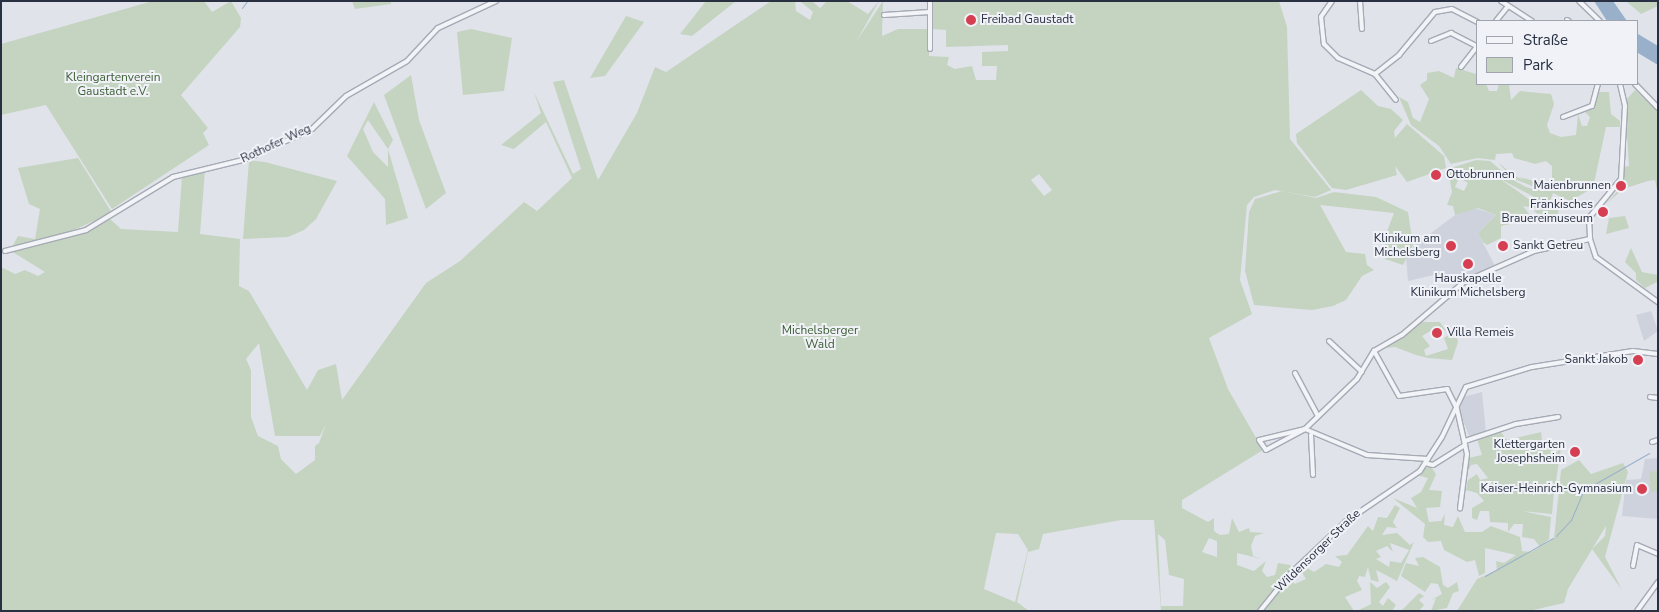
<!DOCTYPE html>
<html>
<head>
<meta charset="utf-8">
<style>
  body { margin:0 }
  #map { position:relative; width:1659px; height:612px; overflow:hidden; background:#e0e3ea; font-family:"Nunito Sans",sans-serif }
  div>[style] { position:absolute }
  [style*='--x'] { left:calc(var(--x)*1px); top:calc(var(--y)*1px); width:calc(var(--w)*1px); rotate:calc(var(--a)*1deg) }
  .built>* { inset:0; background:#ced2dc }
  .green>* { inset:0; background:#c5d4c1 }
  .water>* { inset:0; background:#99b0cb }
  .stream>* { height:1px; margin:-0.5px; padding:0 0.5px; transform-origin:0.5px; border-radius:0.5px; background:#99b0cb }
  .roads { filter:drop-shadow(1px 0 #a5aab4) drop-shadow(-1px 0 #a5aab4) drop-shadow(0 1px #a5aab4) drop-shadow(0 -1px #a5aab4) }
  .minor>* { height:4px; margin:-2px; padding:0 2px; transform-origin:2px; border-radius:2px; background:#f3f4f8 }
  .dots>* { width:14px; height:14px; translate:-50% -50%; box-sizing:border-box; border:2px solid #f0f2f7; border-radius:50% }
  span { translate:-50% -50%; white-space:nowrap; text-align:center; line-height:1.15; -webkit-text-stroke:4px #f0f2f7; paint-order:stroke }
  .poi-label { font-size:12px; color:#283042 }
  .left { translate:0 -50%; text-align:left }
  .right { translate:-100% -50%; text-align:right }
  .park-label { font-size:12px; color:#3b5e34 }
  .street-label { font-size:12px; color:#283042 }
  .frame { position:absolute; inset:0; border:2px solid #283042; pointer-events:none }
  .legend { position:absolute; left:1476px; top:20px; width:162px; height:65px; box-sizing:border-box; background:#f0f2f7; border:1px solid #a0a4af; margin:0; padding:6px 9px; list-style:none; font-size:15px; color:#283042 }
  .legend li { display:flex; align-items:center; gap:10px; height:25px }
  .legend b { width:25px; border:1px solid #a0a4af }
</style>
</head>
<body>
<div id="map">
  <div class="built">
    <i style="clip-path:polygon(1475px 208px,1496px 215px,1478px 233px,1495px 266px,1464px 278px,1438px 274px,1408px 281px,1406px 258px,1414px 246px,1455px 215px)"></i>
    <i style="clip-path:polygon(1651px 311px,1658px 331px,1644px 341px,1636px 315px)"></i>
    <i style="clip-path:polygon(1482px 392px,1486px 433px,1470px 438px,1458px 408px,1463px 397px)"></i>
    <i style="clip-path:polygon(1658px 458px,1658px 519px,1622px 516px,1626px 480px,1641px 479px,1645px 459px)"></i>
  </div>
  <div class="green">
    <i style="clip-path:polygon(153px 1px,204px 1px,212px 12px,231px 1px,241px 18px,240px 27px,181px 95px,208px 128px,203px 133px,209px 145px,112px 209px,46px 105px,1px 115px,1px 44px)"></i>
    <i style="clip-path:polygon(352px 1px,391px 1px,391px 4px,355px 9px)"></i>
    <i style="clip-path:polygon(706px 1px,736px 1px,692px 36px,680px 34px)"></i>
    <i style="clip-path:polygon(evenodd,771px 1px,795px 1px,796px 11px,810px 20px,813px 12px,800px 1px,812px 1px,820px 8px,826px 2px,847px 1px,868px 14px,879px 1px,856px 42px,883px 1px,882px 36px,898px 29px,929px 29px,929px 56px,949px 57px,947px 65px,955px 69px,972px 66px,976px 80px,996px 80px,997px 66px,982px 66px,982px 52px,1008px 51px,1008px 45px,946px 47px,946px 30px,931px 29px,932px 1px,1279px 1px,1287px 27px,1290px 139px,1331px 190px,1315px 197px,1275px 190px,1254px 197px,1247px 205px,1240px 280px,1252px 314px,1209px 338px,1228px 389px,1263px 450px,1182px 500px,1182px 508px,1208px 522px,1214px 518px,1214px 531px,1220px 535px,1229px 534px,1232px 518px,1239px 532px,1249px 528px,1250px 532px,1264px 533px,1255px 536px,1251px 546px,1253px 556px,1262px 559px,1237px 553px,1237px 565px,1254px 571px,1266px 561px,1262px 571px,1267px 577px,1275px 575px,1278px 563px,1290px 565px,1293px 568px,1287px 576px,1295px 584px,1306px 579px,1299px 568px,1302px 565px,1314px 572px,1326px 564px,1339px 567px,1342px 562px,1335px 556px,1347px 555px,1368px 526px,1373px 531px,1378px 517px,1387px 518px,1395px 505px,1400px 508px,1393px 522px,1397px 528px,1387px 527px,1382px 535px,1397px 533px,1410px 545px,1414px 542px,1397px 581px,1376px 570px,1379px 582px,1371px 580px,1368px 567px,1365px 577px,1359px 576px,1357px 581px,1362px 590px,1345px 597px,1354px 611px,1161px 611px,1154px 520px,1121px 520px,1043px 534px,1039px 549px,1028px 552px,1017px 602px,1029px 611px,1px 611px,1px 267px,15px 274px,25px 270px,38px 276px,45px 272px,11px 251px,56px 241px,109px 218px,121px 229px,178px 232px,182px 176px,205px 170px,200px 234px,240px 239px,239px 286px,249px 291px,307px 390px,318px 370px,336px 364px,342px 400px,426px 283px,460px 261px,524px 202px,537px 211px,572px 178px,546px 122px,514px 149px,501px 145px,541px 113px,534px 92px,573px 174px,581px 169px,553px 82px,564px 80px,598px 180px,637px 113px,655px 67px,666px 72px,771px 1px,1039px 174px,1052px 190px,1044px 196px,1031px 180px,1039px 174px,771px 1px,259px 343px,275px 436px,320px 436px,326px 424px,319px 443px,315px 446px,315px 460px,296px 474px,281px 459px,278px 446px,258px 436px,251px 417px,251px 370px,246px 359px,259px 343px,771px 1px,996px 533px,1018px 534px,1028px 550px,1015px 602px,984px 589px,996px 533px,771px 1px,1158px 534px,1165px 540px,1169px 575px,1184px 579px,1183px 606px,1161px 606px,1158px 534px,771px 1px,1209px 538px,1217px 541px,1217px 557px,1202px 552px,1209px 538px,771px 1px,1390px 543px,1409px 550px,1401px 563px,1390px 561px,1389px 567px,1376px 559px,1381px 557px,1376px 551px,1387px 546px,1393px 552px,1390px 543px)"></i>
    <i style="clip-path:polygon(1626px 1px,1658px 1px,1658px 6px,1641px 14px)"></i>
    <i style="clip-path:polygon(626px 16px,644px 22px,605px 76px,590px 78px)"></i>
    <i style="clip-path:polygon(471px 29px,512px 38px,504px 91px,463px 95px,457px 32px)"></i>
    <i style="clip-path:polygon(evenodd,1456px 68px,1476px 74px,1478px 84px,1486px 84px,1489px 91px,1497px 91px,1499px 84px,1509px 84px,1511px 100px,1520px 91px,1551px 94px,1554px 104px,1547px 125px,1550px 133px,1561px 137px,1576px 135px,1578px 114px,1582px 126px,1587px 126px,1590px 117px,1585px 112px,1596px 102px,1599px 92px,1609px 92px,1611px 114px,1620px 121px,1620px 127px,1606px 127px,1593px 188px,1570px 201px,1553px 193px,1550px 201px,1559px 207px,1558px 216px,1537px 221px,1541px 217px,1534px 211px,1537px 208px,1523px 206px,1533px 219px,1501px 226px,1501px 238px,1487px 245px,1483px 242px,1478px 233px,1496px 215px,1478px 208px,1455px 215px,1453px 206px,1447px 205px,1452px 192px,1448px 169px,1476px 160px,1490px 161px,1503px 172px,1503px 181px,1533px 202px,1538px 199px,1504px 181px,1504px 175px,1526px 187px,1536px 190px,1540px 189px,1512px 178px,1498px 162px,1513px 175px,1525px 181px,1519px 177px,1552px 186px,1552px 166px,1546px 161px,1535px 164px,1514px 158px,1512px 153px,1496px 154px,1495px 160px,1477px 158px,1451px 164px,1439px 146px,1411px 125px,1399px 97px,1408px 102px,1413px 118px,1420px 122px,1429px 99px,1420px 85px,1427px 80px,1427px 73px,1439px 71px,1454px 78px,1456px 68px,1459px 178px,1468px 183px,1464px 191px,1455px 187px,1459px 178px)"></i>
    <i style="clip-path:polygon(411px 75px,419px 120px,446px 193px,426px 209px,384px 95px)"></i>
    <i style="clip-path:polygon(1361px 90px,1378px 106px,1391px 109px,1403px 120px,1394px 131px,1395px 138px,1407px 124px,1444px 156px,1446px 168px,1407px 182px,1395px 166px,1397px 175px,1346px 190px,1332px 188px,1297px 143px,1296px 134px)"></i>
    <i style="clip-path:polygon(1635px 90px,1658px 112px,1658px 194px,1655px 180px,1648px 181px,1623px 189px,1606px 204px,1622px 186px,1623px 167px,1629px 166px,1625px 101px)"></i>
    <i style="clip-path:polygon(evenodd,374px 102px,393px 140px,388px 149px,408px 218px,386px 225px,385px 199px,347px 156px,374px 102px,368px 120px,388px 149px,388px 167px,373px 152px,363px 129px,368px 120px)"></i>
    <i style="clip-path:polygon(78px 158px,112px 213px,58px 237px,12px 247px,18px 236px,35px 239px,40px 209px,29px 204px,18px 168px)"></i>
    <i style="clip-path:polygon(249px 160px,265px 162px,337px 181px,316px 219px,304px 230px,288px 237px,243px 239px)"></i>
    <i style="clip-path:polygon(1282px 191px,1316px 198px,1334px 192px,1376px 197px,1408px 212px,1413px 245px,1403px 265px,1385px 259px,1385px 237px,1394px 213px,1320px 205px,1346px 252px,1365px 254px,1367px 265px,1374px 270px,1362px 276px,1346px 300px,1333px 306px,1312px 310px,1254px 305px,1245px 271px,1249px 212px,1255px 199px)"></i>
    <i style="clip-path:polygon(1625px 216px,1629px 228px,1606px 234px,1609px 218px)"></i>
    <i style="clip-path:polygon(1631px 248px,1642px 272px,1658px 275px,1657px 282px,1645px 288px,1636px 280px,1636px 273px,1625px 262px)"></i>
    <i style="clip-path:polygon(1418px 322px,1440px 322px,1446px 331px,1437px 327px,1422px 336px,1430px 346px,1424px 350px,1426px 356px,1448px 349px,1444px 338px,1455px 331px,1458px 342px,1452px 360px,1428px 358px,1416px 355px,1395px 347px,1384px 348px)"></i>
    <i style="clip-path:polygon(1500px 431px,1507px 440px,1541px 432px,1543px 448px,1557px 452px,1561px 448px,1555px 488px,1552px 480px,1547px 488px,1533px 487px,1533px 496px,1541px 489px,1549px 495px,1554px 492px,1552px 514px,1522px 511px,1551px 517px,1549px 539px,1540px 547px,1534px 539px,1522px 537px,1523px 524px,1514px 524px,1508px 532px,1508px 523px,1490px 522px,1489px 511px,1480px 511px,1477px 520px,1472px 518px,1472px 508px,1484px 501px,1477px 493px,1466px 490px,1468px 480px,1477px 474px,1480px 480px,1488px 478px,1477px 464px,1471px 465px,1468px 471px,1468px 458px,1482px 455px,1477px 439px)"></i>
    <i style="clip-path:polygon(1579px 460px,1591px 474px,1623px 463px,1628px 472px,1605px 557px,1622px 590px,1592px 549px,1605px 536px,1606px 526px,1568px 589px,1564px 603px,1529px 611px,1457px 611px,1477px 579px,1497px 570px,1496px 561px,1504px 563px,1516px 555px,1485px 548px,1485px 573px,1479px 576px,1475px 560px,1467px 562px,1444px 550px,1441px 541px,1428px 542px,1423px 537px,1425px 524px,1393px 498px,1417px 508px,1411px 498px,1421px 492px,1428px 478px,1417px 475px,1430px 465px,1436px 474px,1429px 490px,1442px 491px,1440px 507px,1426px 508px,1429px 522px,1441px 521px,1445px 514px,1444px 525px,1453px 527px,1458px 516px,1465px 532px,1482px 532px,1491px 526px,1520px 537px,1522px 551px,1531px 552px,1554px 539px,1561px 470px)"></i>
    <i style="clip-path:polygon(1658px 471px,1658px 492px,1651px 492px,1649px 472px)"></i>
    <i style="clip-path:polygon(1423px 557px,1440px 567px,1443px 585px,1448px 588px,1457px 582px,1459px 591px,1453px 593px,1447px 608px,1431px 611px,1436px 598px,1429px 601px,1442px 594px,1438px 584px,1431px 583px,1425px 592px,1401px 576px,1406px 563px,1419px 566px,1415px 558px)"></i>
    <i style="clip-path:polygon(1370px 582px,1377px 588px,1386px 582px,1390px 587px,1379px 602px,1383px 606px,1388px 598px,1396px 605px,1392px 611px,1357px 611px,1371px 604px)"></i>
    <i style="clip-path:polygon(1419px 593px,1424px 596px,1419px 600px,1424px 605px,1419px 611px,1401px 611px)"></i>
  </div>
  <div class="water">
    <i style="clip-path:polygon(1594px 1px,1613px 1px,1627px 21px,1607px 21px)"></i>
    <i style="clip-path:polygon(1638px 34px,1658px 46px,1658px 65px,1638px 53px)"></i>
  </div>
  <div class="stream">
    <i style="--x:242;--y:8;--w:9;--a:-54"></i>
    <i style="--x:1556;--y:536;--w:22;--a:-47"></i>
    <i style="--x:1571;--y:520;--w:33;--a:-67"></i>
    <i style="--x:1584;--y:490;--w:75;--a:-29.6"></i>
    <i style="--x:1485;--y:576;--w:78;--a:-29.2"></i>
  </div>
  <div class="roads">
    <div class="minor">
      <i style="--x:1332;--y:1;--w:19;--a:125"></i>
      <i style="--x:1321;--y:17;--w:27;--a:84"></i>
      <i style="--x:1324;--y:44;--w:20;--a:45"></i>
      <i style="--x:1338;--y:58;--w:40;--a:23.4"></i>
      <i style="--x:1375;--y:74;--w:33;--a:51"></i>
      <i style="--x:1360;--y:1;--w:28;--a:86"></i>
      <i style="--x:1501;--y:1;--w:37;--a:33"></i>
      <i style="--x:1579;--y:1;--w:29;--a:44"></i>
      <i style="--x:884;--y:15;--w:46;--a:-3.7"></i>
      <i style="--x:1567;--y:20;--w:2;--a:27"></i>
      <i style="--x:1496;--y:21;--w:19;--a:-51"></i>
      <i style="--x:1431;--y:41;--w:22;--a:-22"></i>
      <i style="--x:1451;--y:33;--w:29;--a:27"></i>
      <i style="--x:930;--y:49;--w:48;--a:-90"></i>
      <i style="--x:1461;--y:67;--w:28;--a:-52"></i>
      <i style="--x:1375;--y:74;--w:31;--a:-38"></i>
      <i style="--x:1399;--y:55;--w:56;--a:-50.1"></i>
      <i style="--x:1435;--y:12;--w:17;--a:-10"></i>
      <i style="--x:1452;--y:9;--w:29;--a:27"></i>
      <i style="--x:1620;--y:84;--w:23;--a:77"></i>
      <i style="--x:1625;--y:106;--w:73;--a:93.1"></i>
      <i style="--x:1621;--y:179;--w:50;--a:129.4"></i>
      <i style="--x:1589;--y:218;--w:21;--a:87"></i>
      <i style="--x:1590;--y:239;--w:19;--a:72"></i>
      <i style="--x:1596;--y:257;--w:77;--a:36"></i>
      <i style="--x:1635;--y:84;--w:33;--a:46"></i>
      <i style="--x:1563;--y:117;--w:31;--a:-21"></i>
      <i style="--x:1592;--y:106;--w:23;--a:-75"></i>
      <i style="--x:5;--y:251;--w:84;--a:-14.5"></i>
      <i style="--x:86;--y:230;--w:102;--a:-31.3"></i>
      <i style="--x:173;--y:177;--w:76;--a:-13.7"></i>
      <i style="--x:247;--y:159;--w:72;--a:-24.8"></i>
      <i style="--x:312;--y:129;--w:47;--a:-44.1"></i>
      <i style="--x:346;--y:96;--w:70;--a:-29.8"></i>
      <i style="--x:407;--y:61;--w:45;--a:-46.8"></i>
      <i style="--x:438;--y:28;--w:64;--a:-25"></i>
      <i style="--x:1329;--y:341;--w:45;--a:43.2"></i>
      <i style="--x:1374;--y:351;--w:51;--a:60.9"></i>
      <i style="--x:1399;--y:396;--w:49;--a:-8.3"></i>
      <i style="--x:1447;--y:389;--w:22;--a:63"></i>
      <i style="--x:1457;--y:409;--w:46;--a:77.5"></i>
      <i style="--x:1467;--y:454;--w:55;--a:97.3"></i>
      <i style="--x:1295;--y:373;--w:49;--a:61.9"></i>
      <i style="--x:1650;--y:397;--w:8;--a:7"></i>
      <i style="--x:1305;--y:429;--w:47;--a:166.6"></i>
      <i style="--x:1259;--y:440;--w:12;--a:55"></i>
      <i style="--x:1266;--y:450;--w:44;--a:-28.3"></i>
      <i style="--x:1305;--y:429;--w:72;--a:-43.9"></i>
      <i style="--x:1357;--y:379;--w:33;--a:-59"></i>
      <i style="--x:1374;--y:351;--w:32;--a:-30"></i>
      <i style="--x:1402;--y:335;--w:82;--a:-40.5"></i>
      <i style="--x:1464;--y:282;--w:77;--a:-23.9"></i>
      <i style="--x:1534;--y:251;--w:57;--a:-12.1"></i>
      <i style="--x:1305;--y:429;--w:67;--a:22.8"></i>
      <i style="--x:1367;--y:455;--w:61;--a:3.8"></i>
      <i style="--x:1311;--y:435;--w:40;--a:87.1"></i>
      <i style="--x:1465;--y:441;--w:54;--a:-18.4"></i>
      <i style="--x:1516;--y:424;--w:43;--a:-9.5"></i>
      <i style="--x:1652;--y:442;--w:6;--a:-18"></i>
      <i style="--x:1425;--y:463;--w:8;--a:14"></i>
      <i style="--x:1433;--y:465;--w:38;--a:-32"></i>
      <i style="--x:1633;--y:566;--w:21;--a:-79"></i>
      <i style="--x:1637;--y:545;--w:23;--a:23"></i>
      <i style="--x:1260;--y:611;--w:46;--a:-51.1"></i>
      <i style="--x:1289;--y:575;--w:77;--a:-43.4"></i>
      <i style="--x:1345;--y:522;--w:91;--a:-34.2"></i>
      <i style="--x:1420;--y:471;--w:40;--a:-57.1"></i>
      <i style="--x:1442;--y:437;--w:55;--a:-64.4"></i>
      <i style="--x:1466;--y:387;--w:69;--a:-16.9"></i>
      <i style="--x:1532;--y:367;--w:102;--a:-9"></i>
      <i style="--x:1633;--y:351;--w:25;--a:7"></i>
      <i style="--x:1637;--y:611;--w:36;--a:-54"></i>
    </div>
  </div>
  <div class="dots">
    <i style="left:971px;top:20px;background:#d53f51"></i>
    <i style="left:1436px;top:175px;background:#d53f51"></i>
    <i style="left:1621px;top:186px;background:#d53f51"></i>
    <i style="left:1603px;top:212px;background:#d53f51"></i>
    <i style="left:1451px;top:246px;background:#d53f51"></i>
    <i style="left:1503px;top:246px;background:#d53f51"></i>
    <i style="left:1468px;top:264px;background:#d53f51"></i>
    <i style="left:1437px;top:333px;background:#d53f51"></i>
    <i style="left:1638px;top:360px;background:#d53f51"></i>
    <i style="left:1575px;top:452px;background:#d53f51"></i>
    <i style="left:1642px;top:489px;background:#d53f51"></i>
  </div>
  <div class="poi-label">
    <span class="left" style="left:981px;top:20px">Freibad Gaustadt</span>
    <span class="left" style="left:1446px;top:175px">Ottobrunnen</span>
    <span class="right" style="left:1611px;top:186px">Maienbrunnen</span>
    <span class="right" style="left:1593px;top:212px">Fränkisches<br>Brauereimuseum</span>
    <span class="right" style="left:1440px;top:246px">Klinikum am<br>Michelsberg</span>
    <span class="left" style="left:1513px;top:246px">Sankt Getreu</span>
    <span style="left:1468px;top:286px">Hauskapelle<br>Klinikum Michelsberg</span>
    <span class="left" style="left:1447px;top:333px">Villa Remeis</span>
    <span class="right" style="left:1628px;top:360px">Sankt Jakob</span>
    <span class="right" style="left:1565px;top:452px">Klettergarten<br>Josephsheim</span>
    <span class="right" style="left:1632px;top:489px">Kaiser-Heinrich-Gymnasium</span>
  </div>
  <div class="park-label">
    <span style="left:113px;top:85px">Kleingartenverein<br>Gaustadt e.V.</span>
    <span style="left:820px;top:338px">Michelsberger<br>Wald</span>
  </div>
  <div class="street-label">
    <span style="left:276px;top:144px;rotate:-25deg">Rothofer Weg</span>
    <span style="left:1318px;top:551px;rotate:-44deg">Wildensorger Straße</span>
  </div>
  <div class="frame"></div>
  <ul class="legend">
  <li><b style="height:6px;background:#f3f4f8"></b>Straße</li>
  <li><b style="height:14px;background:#c5d4c1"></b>Park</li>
  </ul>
</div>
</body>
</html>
